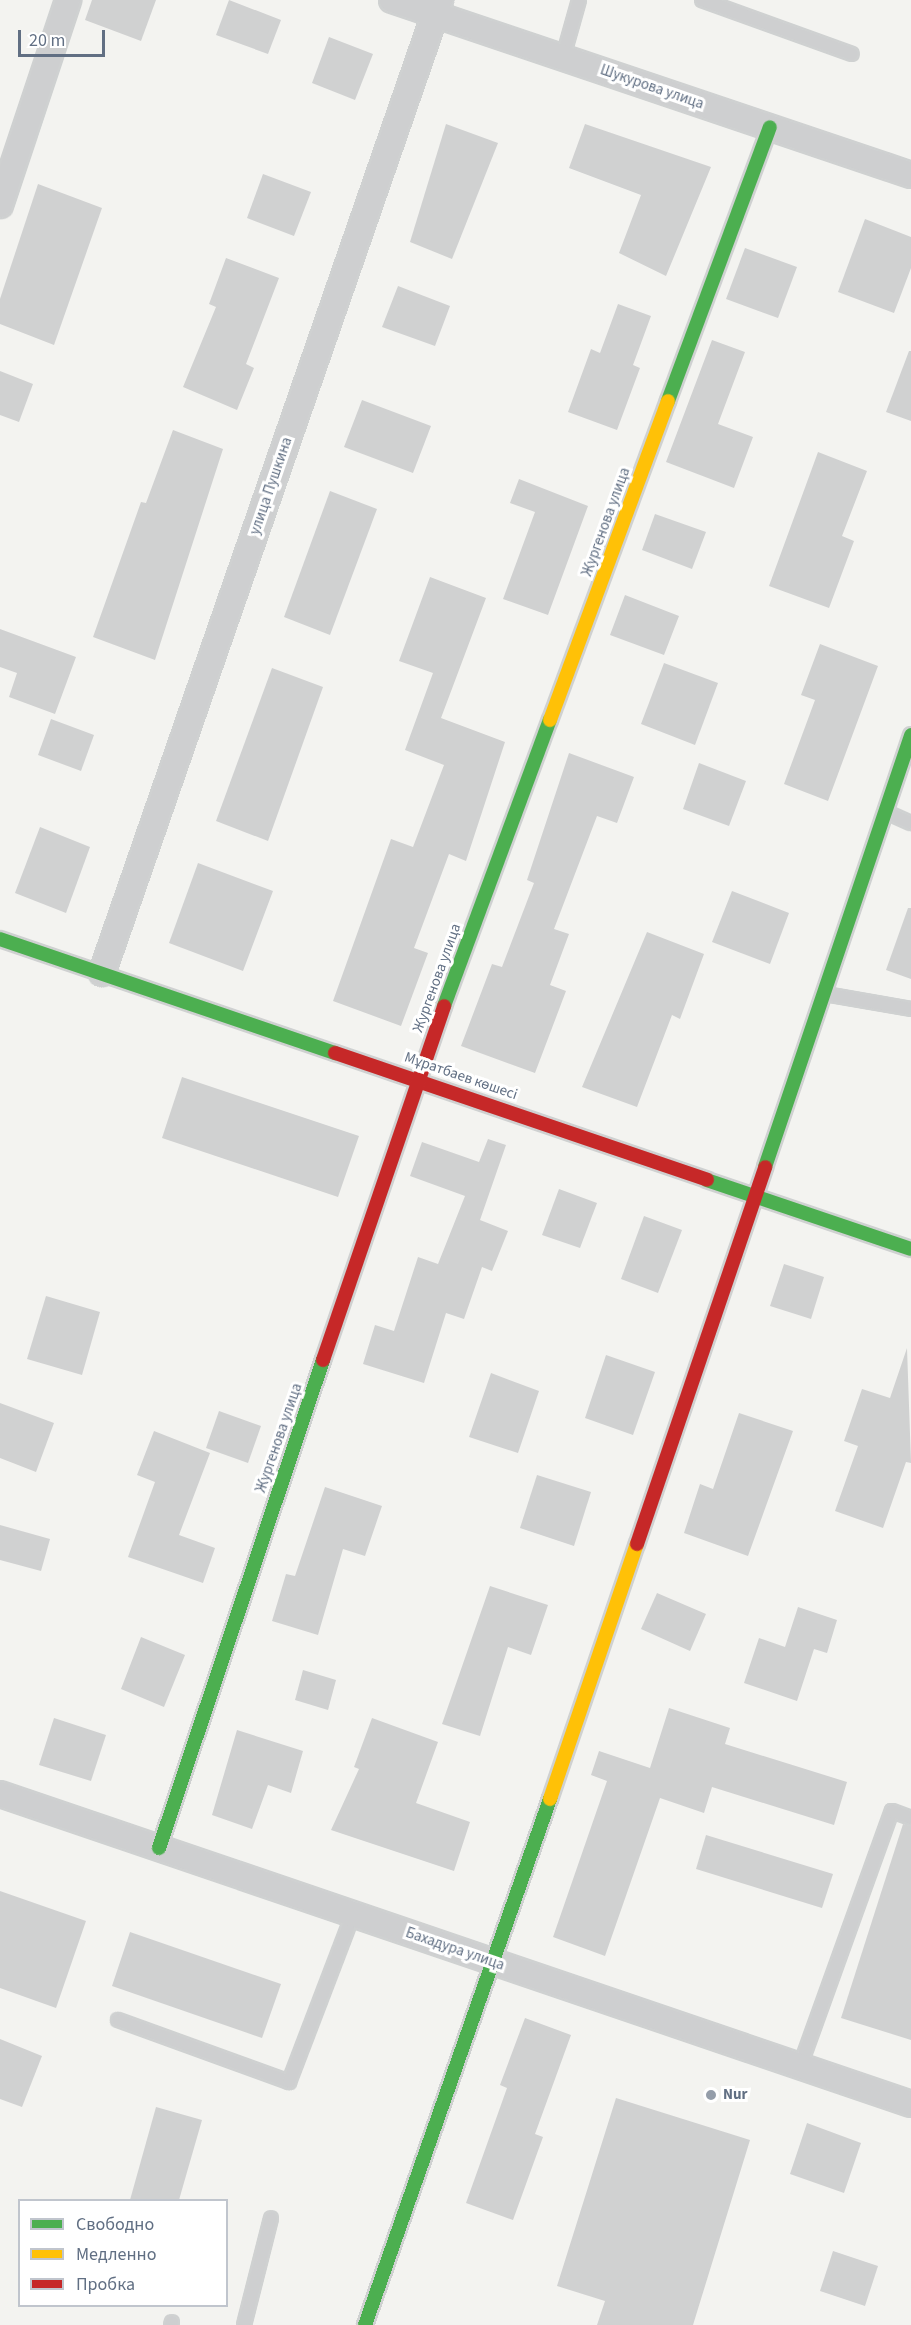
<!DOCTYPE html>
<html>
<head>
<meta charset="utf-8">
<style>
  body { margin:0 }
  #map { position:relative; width:911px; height:2325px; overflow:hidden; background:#f3f3f0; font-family:"Source Sans 3",sans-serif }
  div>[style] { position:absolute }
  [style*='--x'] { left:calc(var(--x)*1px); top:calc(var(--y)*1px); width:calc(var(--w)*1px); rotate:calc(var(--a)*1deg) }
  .building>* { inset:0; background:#d0d1d1 }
  .roads { filter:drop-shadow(2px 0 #cfd1d1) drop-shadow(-2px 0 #cfd1d1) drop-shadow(0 2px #cfd1d1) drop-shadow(0 -2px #cfd1d1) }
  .lane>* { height:12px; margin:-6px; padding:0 6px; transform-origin:6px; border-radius:6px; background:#cecfd0 }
  .street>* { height:24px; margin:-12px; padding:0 12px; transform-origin:12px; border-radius:12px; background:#cecfd0 }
  .fast>* { height:14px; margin:-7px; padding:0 7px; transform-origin:7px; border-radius:7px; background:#4caf50 }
  .slow>* { height:14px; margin:-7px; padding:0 7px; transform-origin:7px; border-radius:7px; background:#ffc107 }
  .jam>* { height:14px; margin:-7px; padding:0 7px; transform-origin:7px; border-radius:7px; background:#c62828 }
  .dots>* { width:16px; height:16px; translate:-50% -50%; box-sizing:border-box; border:3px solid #fff; border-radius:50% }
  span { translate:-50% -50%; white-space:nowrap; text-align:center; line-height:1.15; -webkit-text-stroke:6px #fff; paint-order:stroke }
  .street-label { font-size:15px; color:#616f83 }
  .poi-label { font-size:15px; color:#616f83; font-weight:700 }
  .left { translate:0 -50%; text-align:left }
  .legend { position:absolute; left:18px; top:2199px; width:210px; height:108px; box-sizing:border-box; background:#fff; border:2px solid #c0c5cd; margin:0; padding:8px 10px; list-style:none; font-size:18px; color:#616f83 }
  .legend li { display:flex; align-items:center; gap:12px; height:30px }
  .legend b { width:30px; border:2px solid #c0c5cd }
  .scale { position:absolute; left:18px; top:30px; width:87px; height:27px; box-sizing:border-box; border:3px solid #616f83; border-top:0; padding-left:8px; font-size:18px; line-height:21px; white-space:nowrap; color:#616f83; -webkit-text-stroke:4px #fff; paint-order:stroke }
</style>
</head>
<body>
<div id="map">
  <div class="building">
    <i style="clip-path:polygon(92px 0,156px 0,141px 41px,85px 20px)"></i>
    <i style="clip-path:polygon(229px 0,281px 20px,268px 54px,216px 35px)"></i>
    <i style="clip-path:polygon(329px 37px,373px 54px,355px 100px,312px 83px)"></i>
    <i style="clip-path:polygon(446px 124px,498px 143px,452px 259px,410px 242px)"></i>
    <i style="clip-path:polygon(585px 124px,711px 167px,666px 276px,619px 253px,641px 195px,569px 168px)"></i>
    <i style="clip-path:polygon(263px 174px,311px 192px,294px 236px,247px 218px)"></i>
    <i style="clip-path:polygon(38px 184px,102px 208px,54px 345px,0 324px,0 299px)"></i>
    <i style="clip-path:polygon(865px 219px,911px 237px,911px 268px,894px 313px,838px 292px)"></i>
    <i style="clip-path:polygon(745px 248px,797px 267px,778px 318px,726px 299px)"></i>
    <i style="clip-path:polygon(226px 258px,279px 278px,246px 364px,254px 368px,237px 410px,183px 387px,216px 307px,209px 304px)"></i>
    <i style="clip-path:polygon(398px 286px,450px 306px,435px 346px,382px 327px)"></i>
    <i style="clip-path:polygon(618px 304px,651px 316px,633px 365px,640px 368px,617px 430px,568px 412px,591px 349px,600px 353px)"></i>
    <i style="clip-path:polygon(712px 340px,745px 352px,718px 424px,753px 437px,734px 488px,666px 462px)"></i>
    <i style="clip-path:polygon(909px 351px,911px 351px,911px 421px,886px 412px)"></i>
    <i style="clip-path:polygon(0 371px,33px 384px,19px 422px,0 415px)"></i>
    <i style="clip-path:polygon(362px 400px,431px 426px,413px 473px,344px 447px)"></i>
    <i style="clip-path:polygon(173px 430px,223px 449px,155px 660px,93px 637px,141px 502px,146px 503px)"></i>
    <i style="clip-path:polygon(818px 452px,867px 471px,842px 536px,854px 541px,829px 608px,769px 586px)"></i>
    <i style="clip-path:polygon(519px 479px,588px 506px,548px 615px,503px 599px,535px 512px,510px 503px)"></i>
    <i style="clip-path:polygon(330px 491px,377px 509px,330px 635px,284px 617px)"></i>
    <i style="clip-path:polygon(655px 514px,706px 532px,692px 569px,642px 550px)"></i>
    <i style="clip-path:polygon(430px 577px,486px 598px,441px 718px,505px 742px,466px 861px,449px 854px,414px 948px,428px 953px,401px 1026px,333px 1001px,391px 839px,413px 847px,444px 765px,405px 750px,433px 673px,399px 661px)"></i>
    <i style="clip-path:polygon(625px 595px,679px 616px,664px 655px,610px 635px)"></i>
    <i style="clip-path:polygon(0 629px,76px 657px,55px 714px,9px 697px,17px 673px,0 667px)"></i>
    <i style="clip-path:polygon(820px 644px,878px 666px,828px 801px,784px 784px,815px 700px,801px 695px)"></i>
    <i style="clip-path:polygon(664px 663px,718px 683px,695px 745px,641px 724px)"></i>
    <i style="clip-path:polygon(272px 668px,323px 687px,268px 841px,216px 821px)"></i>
    <i style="clip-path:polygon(51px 719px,94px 735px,81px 771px,38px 755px)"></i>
    <i style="clip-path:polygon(569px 753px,634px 777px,617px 823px,597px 816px,554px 929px,569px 934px,550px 985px,566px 991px,535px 1073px,461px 1046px,492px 964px,502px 967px,534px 883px,527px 880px)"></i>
    <i style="clip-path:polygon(699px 763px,746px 781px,729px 826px,683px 809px)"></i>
    <i style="clip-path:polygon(40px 827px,90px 847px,66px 913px,15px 893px)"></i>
    <i style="clip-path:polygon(198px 863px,273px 891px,243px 971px,169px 943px)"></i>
    <i style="clip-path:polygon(732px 891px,789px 913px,770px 964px,712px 942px)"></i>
    <i style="clip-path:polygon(908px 908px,911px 908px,911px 979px,886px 970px)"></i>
    <i style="clip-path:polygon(647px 932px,704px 954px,680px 1019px,672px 1015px,637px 1107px,582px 1087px)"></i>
    <i style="clip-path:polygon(182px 1077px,359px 1136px,338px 1197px,162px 1138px)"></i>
    <i style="clip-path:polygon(488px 1139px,506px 1145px,480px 1220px,508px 1231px,492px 1271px,482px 1267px,464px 1319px,446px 1313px,424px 1383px,363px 1364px,375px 1325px,394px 1331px,418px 1257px,438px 1264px,465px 1196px,410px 1176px,422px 1142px,479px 1162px)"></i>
    <i style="clip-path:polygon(559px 1189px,597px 1203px,580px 1248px,542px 1235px)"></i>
    <i style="clip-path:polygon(644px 1216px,682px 1230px,658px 1293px,621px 1279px)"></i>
    <i style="clip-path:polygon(784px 1264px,824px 1277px,811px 1319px,770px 1306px)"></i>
    <i style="clip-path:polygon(46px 1296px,100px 1312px,82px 1375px,27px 1359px)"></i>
    <i style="clip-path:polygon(907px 1348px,911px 1463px,906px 1462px,883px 1528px,835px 1511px,858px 1446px,844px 1441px,862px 1389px,890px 1398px)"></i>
    <i style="clip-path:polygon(606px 1355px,655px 1372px,633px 1435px,585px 1418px)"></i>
    <i style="clip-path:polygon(491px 1373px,539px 1391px,518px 1453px,469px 1437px)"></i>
    <i style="clip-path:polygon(0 1403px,54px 1423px,36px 1472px,0 1458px)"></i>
    <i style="clip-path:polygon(219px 1411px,261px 1426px,248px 1463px,206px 1448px)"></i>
    <i style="clip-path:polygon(739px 1413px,793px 1431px,748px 1556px,684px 1533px,700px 1484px,713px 1489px)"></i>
    <i style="clip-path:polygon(154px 1431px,210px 1453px,179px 1535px,215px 1548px,203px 1583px,128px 1557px,155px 1482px,137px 1475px)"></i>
    <i style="clip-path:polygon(537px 1475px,591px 1492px,574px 1546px,520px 1528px)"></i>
    <i style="clip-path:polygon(325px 1487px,382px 1506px,365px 1556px,343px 1549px,318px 1635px,272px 1621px,286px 1574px,295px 1576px)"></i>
    <i style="clip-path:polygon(0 1525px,50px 1539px,41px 1571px,0 1560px)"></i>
    <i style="clip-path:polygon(490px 1586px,548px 1605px,531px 1655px,508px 1647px,480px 1736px,442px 1724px)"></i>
    <i style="clip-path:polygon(657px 1593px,706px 1614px,690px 1651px,641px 1629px)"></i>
    <i style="clip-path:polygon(798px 1607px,837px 1620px,827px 1653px,814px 1649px,797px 1701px,744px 1683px,759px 1638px,785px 1647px)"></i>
    <i style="clip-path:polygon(141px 1637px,185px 1655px,164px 1707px,121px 1689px)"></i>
    <i style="clip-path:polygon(303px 1670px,336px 1680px,328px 1710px,295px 1700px)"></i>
    <i style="clip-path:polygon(669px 1708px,730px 1728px,725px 1744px,847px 1782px,834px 1825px,712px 1787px,704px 1813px,660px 1798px,605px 1956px,553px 1937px,607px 1781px,591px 1775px,599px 1751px,650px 1768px)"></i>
    <i style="clip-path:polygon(54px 1718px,106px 1735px,91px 1781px,39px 1765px)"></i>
    <i style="clip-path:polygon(372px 1718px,438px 1742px,416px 1803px,470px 1822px,454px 1871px,331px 1830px,359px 1769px,354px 1767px)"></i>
    <i style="clip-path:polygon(237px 1730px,303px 1751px,291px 1793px,268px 1785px,252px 1829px,212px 1815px)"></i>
    <i style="clip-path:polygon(903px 1824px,911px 1826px,911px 2040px,841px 2018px)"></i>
    <i style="clip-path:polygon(706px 1835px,833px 1874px,822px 1908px,696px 1869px)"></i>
    <i style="clip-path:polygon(0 1891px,86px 1921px,56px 2008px,0 1988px)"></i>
    <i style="clip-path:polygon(130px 1932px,281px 1984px,262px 2038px,112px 1986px)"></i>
    <i style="clip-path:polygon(525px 2018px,571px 2035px,535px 2134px,543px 2137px,513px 2220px,466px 2203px,507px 2088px,500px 2085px)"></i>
    <i style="clip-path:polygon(0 2039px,42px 2056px,22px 2107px,0 2099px)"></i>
    <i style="clip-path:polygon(616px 2098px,750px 2140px,693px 2325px,597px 2325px,605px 2301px,557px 2286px)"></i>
    <i style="clip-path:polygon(156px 2107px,202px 2120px,179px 2200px,130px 2200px)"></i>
    <i style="clip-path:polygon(807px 2123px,861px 2143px,844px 2193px,790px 2174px)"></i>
    <i style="clip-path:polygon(833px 2251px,878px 2266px,865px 2306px,820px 2291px)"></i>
  </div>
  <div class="roads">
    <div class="lane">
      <i style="--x:702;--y:0;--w:159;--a:19.8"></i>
      <i style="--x:563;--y:57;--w:59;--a:-74.3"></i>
      <i style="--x:886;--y:812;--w:27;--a:24"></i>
      <i style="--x:825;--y:994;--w:87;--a:9.9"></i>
      <i style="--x:118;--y:2020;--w:182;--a:19.9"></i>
      <i style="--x:289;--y:2082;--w:180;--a:-69.1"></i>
      <i style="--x:800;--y:2066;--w:271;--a:-70.2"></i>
      <i style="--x:892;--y:1811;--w:20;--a:20"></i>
      <i style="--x:171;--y:2325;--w:3;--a:-72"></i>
      <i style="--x:244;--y:2325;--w:110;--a:-75.8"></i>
    </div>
    <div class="street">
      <i style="--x:392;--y:0;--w:548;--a:18.63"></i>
      <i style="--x:0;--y:205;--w:216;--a:-71.6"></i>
      <i style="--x:102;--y:973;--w:1030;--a:-70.84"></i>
      <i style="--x:0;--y:1794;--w:962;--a:18.79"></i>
    </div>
    <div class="fast">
      <i style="--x:668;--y:401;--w:292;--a:-69.6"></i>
      <i style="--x:0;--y:939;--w:354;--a:18.8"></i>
      <i style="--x:444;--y:1006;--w:305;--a:-69.7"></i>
      <i style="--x:765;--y:1167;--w:456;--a:-71.3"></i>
      <i style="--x:707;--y:1180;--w:215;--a:18.7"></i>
      <i style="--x:159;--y:1848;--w:515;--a:-71.42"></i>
      <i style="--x:365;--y:2325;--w:558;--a:-70.62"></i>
    </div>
    <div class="slow">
      <i style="--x:550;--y:720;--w:340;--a:-69.7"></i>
      <i style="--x:550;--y:1799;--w:269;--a:-71.2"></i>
    </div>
    <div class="jam">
      <i style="--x:335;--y:1053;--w:393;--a:18.8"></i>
      <i style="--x:323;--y:1360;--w:374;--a:-71.1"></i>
      <i style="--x:637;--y:1544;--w:398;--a:-71.2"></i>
    </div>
  </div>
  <div class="dots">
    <i style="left:711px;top:2095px;background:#949da9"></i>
  </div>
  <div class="street-label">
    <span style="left:652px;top:87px;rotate:19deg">Шукурова улица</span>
    <span style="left:271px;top:486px;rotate:-71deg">улица Пушкина</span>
    <span style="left:606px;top:522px;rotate:-70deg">Жургенова улица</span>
    <span style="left:437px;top:978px;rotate:-70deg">Жургенова улица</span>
    <span style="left:461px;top:1076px;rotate:19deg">Мұратбаев көшесі</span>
    <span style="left:279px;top:1438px;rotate:-71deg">Жургенова улица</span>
    <span style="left:455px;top:1949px;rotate:19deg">Бахадура улица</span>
  </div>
  <div class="poi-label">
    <span class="left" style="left:723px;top:2095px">Nur</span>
  </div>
  <ul class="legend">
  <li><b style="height:8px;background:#4caf50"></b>Свободно</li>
  <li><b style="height:8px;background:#ffc107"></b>Медленно</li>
  <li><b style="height:8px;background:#c62828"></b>Пробка</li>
  </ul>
  <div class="scale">20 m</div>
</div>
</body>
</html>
